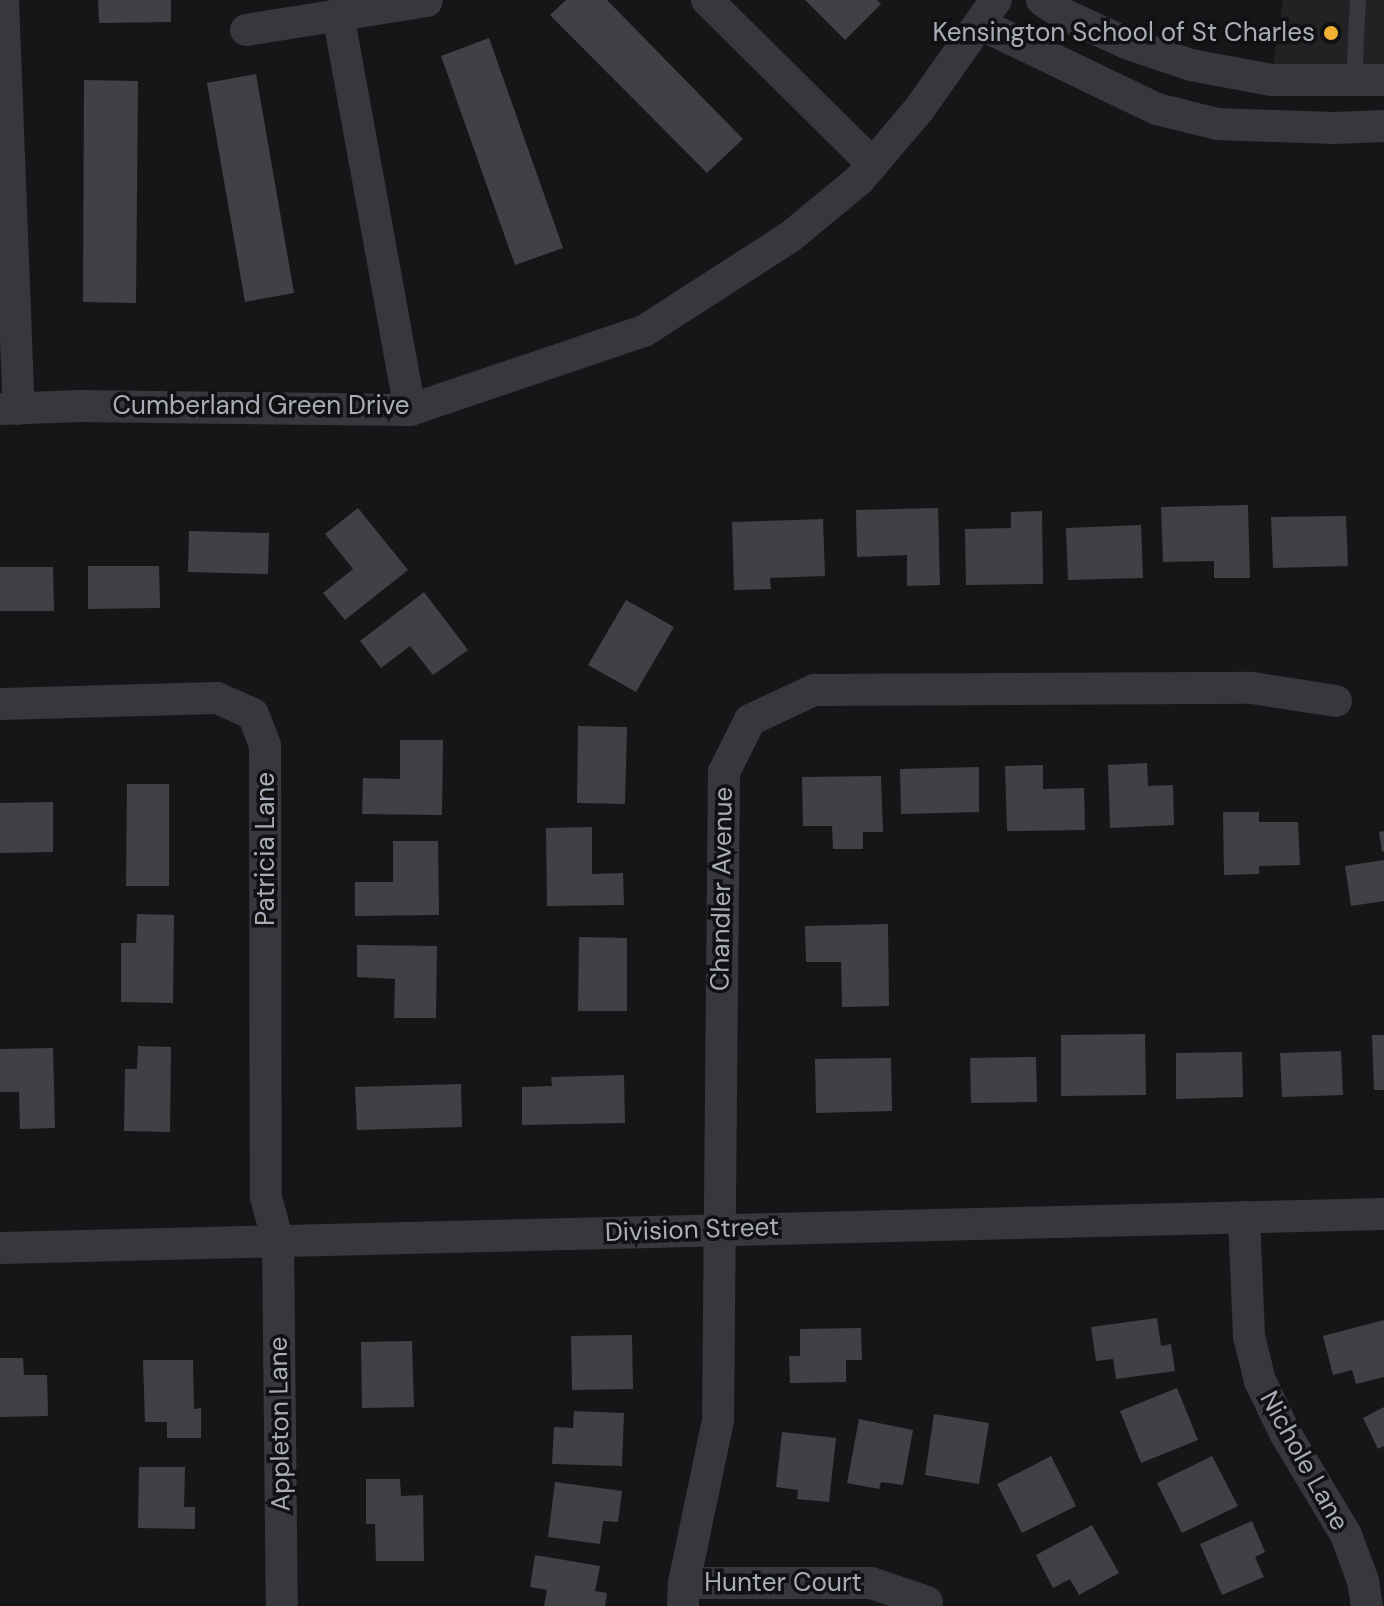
<!DOCTYPE html>
<html>
<head>
<meta charset="utf-8">
<style>
  body { margin:0 }
  #map { position:relative; width:1384px; height:1606px; overflow:hidden; background:#161618; font-family:"DM Sans",sans-serif }
  div>[style] { position:absolute }
  [style*='--x'] { left:calc(var(--x)*1px); top:calc(var(--y)*1px); width:calc(var(--w)*1px); rotate:calc(var(--a)*1deg) }
  .built>* { inset:0; background:#222225 }
  .building>* { inset:0; background:#404145 }
  .lane>* { height:16px; margin:-8px; padding:0 8px; transform-origin:8px; border-radius:8px; background:#37383d }
  .street>* { height:32px; margin:-16px; padding:0 16px; transform-origin:16px; border-radius:16px; background:#37383d }
  .dots>* { width:22px; height:22px; translate:-50% -50%; box-sizing:border-box; border:4px solid #111113; border-radius:50% }
  span { translate:-50% -50%; white-space:nowrap; text-align:center; line-height:1.15; -webkit-text-stroke:7px #111113; paint-order:stroke }
  .poi-label { font-size:26px; color:#a8adb8 }
  .right { translate:-100% -50%; text-align:right }
  .street-label { font-size:26px; color:#a8adb8 }
</style>
</head>
<body>
<div id="map">
  <div class="built">
    <i style="clip-path:polygon(1283px 0,1384px 0,1384px 69px,1273px 65px)"></i>
  </div>
  <div class="building">
    <i style="clip-path:polygon(98px 0,171px 0,171px 22px,99px 23px)"></i>
    <i style="clip-path:polygon(566px 0,607px 0,743px 139px,707px 173px,550px 15px)"></i>
    <i style="clip-path:polygon(805px 0,877px 0,881px 4px,845px 40px)"></i>
    <i style="clip-path:polygon(489px 38px,563px 248px,515px 265px,441px 56px)"></i>
    <i style="clip-path:polygon(256px 74px,294px 293px,245px 302px,207px 83px)"></i>
    <i style="clip-path:polygon(84px 80px,138px 81px,136px 303px,83px 302px)"></i>
    <i style="clip-path:polygon(1248px 505px,1250px 578px,1214px 578px,1214px 561px,1163px 562px,1161px 507px)"></i>
    <i style="clip-path:polygon(358px 508px,408px 570px,345px 620px,323px 593px,353px 569px,325px 534px)"></i>
    <i style="clip-path:polygon(938px 508px,940px 585px,907px 586px,907px 555px,857px 557px,856px 510px)"></i>
    <i style="clip-path:polygon(1042px 511px,1043px 584px,966px 585px,965px 529px,1011px 528px,1011px 512px)"></i>
    <i style="clip-path:polygon(1346px 516px,1348px 566px,1273px 568px,1271px 517px)"></i>
    <i style="clip-path:polygon(823px 519px,825px 576px,770px 578px,771px 589px,734px 590px,732px 522px)"></i>
    <i style="clip-path:polygon(1141px 525px,1143px 578px,1068px 580px,1066px 528px)"></i>
    <i style="clip-path:polygon(189px 531px,269px 533px,268px 574px,188px 572px)"></i>
    <i style="clip-path:polygon(88px 566px,159px 566px,160px 608px,88px 609px)"></i>
    <i style="clip-path:polygon(0 567px,53px 567px,54px 611px,0 611px)"></i>
    <i style="clip-path:polygon(424px 592px,468px 650px,433px 675px,410px 646px,381px 668px,360px 641px)"></i>
    <i style="clip-path:polygon(626px 600px,674px 627px,636px 692px,588px 665px)"></i>
    <i style="clip-path:polygon(578px 726px,627px 727px,625px 804px,577px 803px)"></i>
    <i style="clip-path:polygon(400px 740px,443px 740px,442px 815px,362px 814px,363px 778px,400px 779px)"></i>
    <i style="clip-path:polygon(1147px 763px,1148px 786px,1173px 785px,1174px 825px,1110px 828px,1108px 765px)"></i>
    <i style="clip-path:polygon(1043px 765px,1043px 789px,1084px 788px,1085px 830px,1007px 831px,1005px 766px)"></i>
    <i style="clip-path:polygon(979px 767px,979px 812px,901px 814px,900px 769px)"></i>
    <i style="clip-path:polygon(881px 776px,883px 832px,863px 832px,863px 849px,833px 849px,832px 826px,803px 826px,802px 777px)"></i>
    <i style="clip-path:polygon(127px 784px,169px 784px,169px 886px,126px 886px)"></i>
    <i style="clip-path:polygon(53px 802px,53px 852px,0 853px,0 803px)"></i>
    <i style="clip-path:polygon(1223px 812px,1259px 812px,1259px 822px,1298px 822px,1300px 865px,1259px 866px,1259px 874px,1224px 875px)"></i>
    <i style="clip-path:polygon(592px 827px,592px 874px,623px 873px,624px 905px,547px 906px,546px 828px)"></i>
    <i style="clip-path:polygon(1384px 831px,1384px 851px,1382px 852px,1379px 832px)"></i>
    <i style="clip-path:polygon(393px 841px,438px 841px,439px 915px,355px 916px,355px 882px,393px 882px)"></i>
    <i style="clip-path:polygon(1384px 860px,1384px 901px,1351px 906px,1345px 866px)"></i>
    <i style="clip-path:polygon(137px 914px,174px 915px,173px 1003px,121px 1002px,121px 943px,136px 943px)"></i>
    <i style="clip-path:polygon(888px 924px,889px 1006px,842px 1007px,841px 962px,806px 962px,805px 926px)"></i>
    <i style="clip-path:polygon(579px 937px,627px 938px,627px 1011px,578px 1011px)"></i>
    <i style="clip-path:polygon(357px 945px,437px 946px,436px 1018px,394px 1018px,395px 979px,357px 977px)"></i>
    <i style="clip-path:polygon(1145px 1034px,1146px 1095px,1061px 1096px,1061px 1035px)"></i>
    <i style="clip-path:polygon(1372px 1035px,1384px 1035px,1384px 1090px,1374px 1090px)"></i>
    <i style="clip-path:polygon(138px 1046px,171px 1047px,170px 1132px,124px 1131px,125px 1069px,137px 1069px)"></i>
    <i style="clip-path:polygon(53px 1048px,55px 1128px,20px 1129px,19px 1092px,0 1092px,0 1049px)"></i>
    <i style="clip-path:polygon(1341px 1051px,1343px 1095px,1282px 1097px,1280px 1053px)"></i>
    <i style="clip-path:polygon(1242px 1052px,1243px 1097px,1176px 1099px,1176px 1053px)"></i>
    <i style="clip-path:polygon(1036px 1057px,1037px 1102px,971px 1103px,970px 1058px)"></i>
    <i style="clip-path:polygon(891px 1058px,892px 1111px,816px 1113px,815px 1059px)"></i>
    <i style="clip-path:polygon(624px 1075px,625px 1123px,522px 1125px,522px 1087px,552px 1086px,551px 1077px)"></i>
    <i style="clip-path:polygon(461px 1084px,462px 1127px,357px 1130px,355px 1087px)"></i>
    <i style="clip-path:polygon(1157px 1318px,1161px 1346px,1171px 1344px,1175px 1371px,1116px 1379px,1113px 1359px,1096px 1361px,1091px 1327px)"></i>
    <i style="clip-path:polygon(1384px 1320px,1384px 1377px,1356px 1384px,1352px 1370px,1333px 1375px,1323px 1336px)"></i>
    <i style="clip-path:polygon(861px 1328px,862px 1360px,846px 1360px,846px 1382px,790px 1383px,789px 1356px,800px 1356px,800px 1329px)"></i>
    <i style="clip-path:polygon(632px 1335px,633px 1389px,572px 1390px,571px 1336px)"></i>
    <i style="clip-path:polygon(412px 1341px,414px 1407px,362px 1408px,361px 1342px)"></i>
    <i style="clip-path:polygon(0 1358px,23px 1358px,24px 1375px,47px 1375px,48px 1416px,0 1417px)"></i>
    <i style="clip-path:polygon(143px 1360px,193px 1360px,194px 1409px,201px 1408px,201px 1438px,167px 1438px,167px 1422px,145px 1422px)"></i>
    <i style="clip-path:polygon(1177px 1388px,1198px 1440px,1141px 1463px,1120px 1411px)"></i>
    <i style="clip-path:polygon(1384px 1407px,1384px 1446px,1378px 1449px,1363px 1418px)"></i>
    <i style="clip-path:polygon(574px 1411px,624px 1413px,622px 1466px,552px 1464px,554px 1427px,573px 1428px)"></i>
    <i style="clip-path:polygon(934px 1414px,989px 1423px,979px 1484px,925px 1475px)"></i>
    <i style="clip-path:polygon(859px 1419px,913px 1430px,903px 1485px,881px 1482px,879px 1489px,847px 1483px)"></i>
    <i style="clip-path:polygon(782px 1432px,836px 1438px,829px 1502px,797px 1499px,798px 1490px,776px 1487px)"></i>
    <i style="clip-path:polygon(1051px 1456px,1076px 1506px,1022px 1533px,997px 1484px)"></i>
    <i style="clip-path:polygon(1212px 1456px,1238px 1506px,1182px 1533px,1157px 1483px)"></i>
    <i style="clip-path:polygon(139px 1467px,185px 1467px,184px 1507px,195px 1507px,195px 1529px,138px 1528px)"></i>
    <i style="clip-path:polygon(366px 1479px,400px 1479px,401px 1496px,423px 1495px,424px 1561px,376px 1561px,375px 1524px,366px 1524px)"></i>
    <i style="clip-path:polygon(555px 1482px,622px 1491px,618px 1522px,603px 1521px,600px 1544px,548px 1537px)"></i>
    <i style="clip-path:polygon(1252px 1521px,1265px 1552px,1255px 1557px,1264px 1577px,1222px 1595px,1200px 1544px)"></i>
    <i style="clip-path:polygon(1092px 1525px,1119px 1573px,1079px 1595px,1070px 1579px,1053px 1588px,1036px 1555px)"></i>
    <i style="clip-path:polygon(535px 1555px,600px 1566px,595px 1591px,607px 1593px,605px 1606px,544px 1606px,547px 1590px,530px 1587px)"></i>
  </div>
  <div class="lane">
    <i style="--x:1354;--y:81;--w:81;--a:-87.2"></i>
  </div>
  <div class="street">
    <i style="--x:3;--y:0;--w:409;--a:87.8"></i>
    <i style="--x:707;--y:0;--w:233;--a:44.7"></i>
    <i style="--x:1042;--y:0;--w:25;--a:34"></i>
    <i style="--x:1063;--y:14;--w:69;--a:24.7"></i>
    <i style="--x:1126;--y:43;--w:69;--a:18.7"></i>
    <i style="--x:1191;--y:65;--w:82;--a:10.5"></i>
    <i style="--x:1272;--y:80;--w:112;--a:0"></i>
    <i style="--x:338;--y:14;--w:402;--a:79.7"></i>
    <i style="--x:980;--y:24;--w:196;--a:25.7"></i>
    <i style="--x:1157;--y:109;--w:62;--a:14"></i>
    <i style="--x:1217;--y:124;--w:117;--a:2"></i>
    <i style="--x:1334;--y:128;--w:50;--a:-2.3"></i>
    <i style="--x:246;--y:30;--w:183;--a:-9.1"></i>
    <i style="--x:0;--y:409;--w:80;--a:-2.1"></i>
    <i style="--x:80;--y:406;--w:330;--a:0.7"></i>
    <i style="--x:410;--y:410;--w:247;--a:-18.7"></i>
    <i style="--x:644;--y:331;--w:174;--a:-32.8"></i>
    <i style="--x:790;--y:237;--w:89;--a:-39.6"></i>
    <i style="--x:859;--y:180;--w:94;--a:-49.7"></i>
    <i style="--x:920;--y:108;--w:132;--a:-54.9"></i>
    <i style="--x:0;--y:704;--w:217;--a:-1.6"></i>
    <i style="--x:217;--y:698;--w:39;--a:24"></i>
    <i style="--x:253;--y:714;--w:33;--a:69"></i>
    <i style="--x:265;--y:745;--w:452;--a:89.9"></i>
    <i style="--x:266;--y:1197;--w:47;--a:75.1"></i>
    <i style="--x:278;--y:1242;--w:364;--a:89.4"></i>
    <i style="--x:1244;--y:1217;--w:119;--a:87.6"></i>
    <i style="--x:1249;--y:1336;--w:46;--a:76.3"></i>
    <i style="--x:1260;--y:1381;--w:58;--a:64.3"></i>
    <i style="--x:1285;--y:1433;--w:119;--a:59.1"></i>
    <i style="--x:1346;--y:1535;--w:49;--a:69.7"></i>
    <i style="--x:1363;--y:1581;--w:25;--a:81"></i>
    <i style="--x:0;--y:1248;--w:1384;--a:-1.41"></i>
    <i style="--x:684;--y:1583;--w:187;--a:0"></i>
    <i style="--x:871;--y:1583;--w:59;--a:18.7"></i>
    <i style="--x:683;--y:1606;--w:23;--a:-88"></i>
    <i style="--x:684;--y:1583;--w:167;--a:-78.2"></i>
    <i style="--x:718;--y:1420;--w:648;--a:-89.47"></i>
    <i style="--x:724;--y:772;--w:58;--a:-63.4"></i>
    <i style="--x:750;--y:720;--w:71;--a:-25.1"></i>
    <i style="--x:814;--y:690;--w:438;--a:-0.3"></i>
    <i style="--x:1252;--y:688;--w:85;--a:8.8"></i>
  </div>
  <div class="dots">
    <i style="left:1331px;top:33px;background:#f2b134"></i>
  </div>
  <div class="poi-label">
    <span class="right" style="left:1315px;top:33px">Kensington School of St Charles</span>
  </div>
  <div class="street-label">
    <span style="left:261px;top:406px">Cumberland Green Drive</span>
    <span style="left:266px;top:849px;rotate:-90deg">Patricia Lane</span>
    <span style="left:722px;top:889px;rotate:-89deg">Chandler Avenue</span>
    <span style="left:692px;top:1230px;rotate:-2deg">Division Street</span>
    <span style="left:280px;top:1424px;rotate:-91deg">Appleton Lane</span>
    <span style="left:1304px;top:1461px;rotate:61deg">Nichole Lane</span>
    <span style="left:783px;top:1583px">Hunter Court</span>
  </div>
</div>
</body>
</html>
